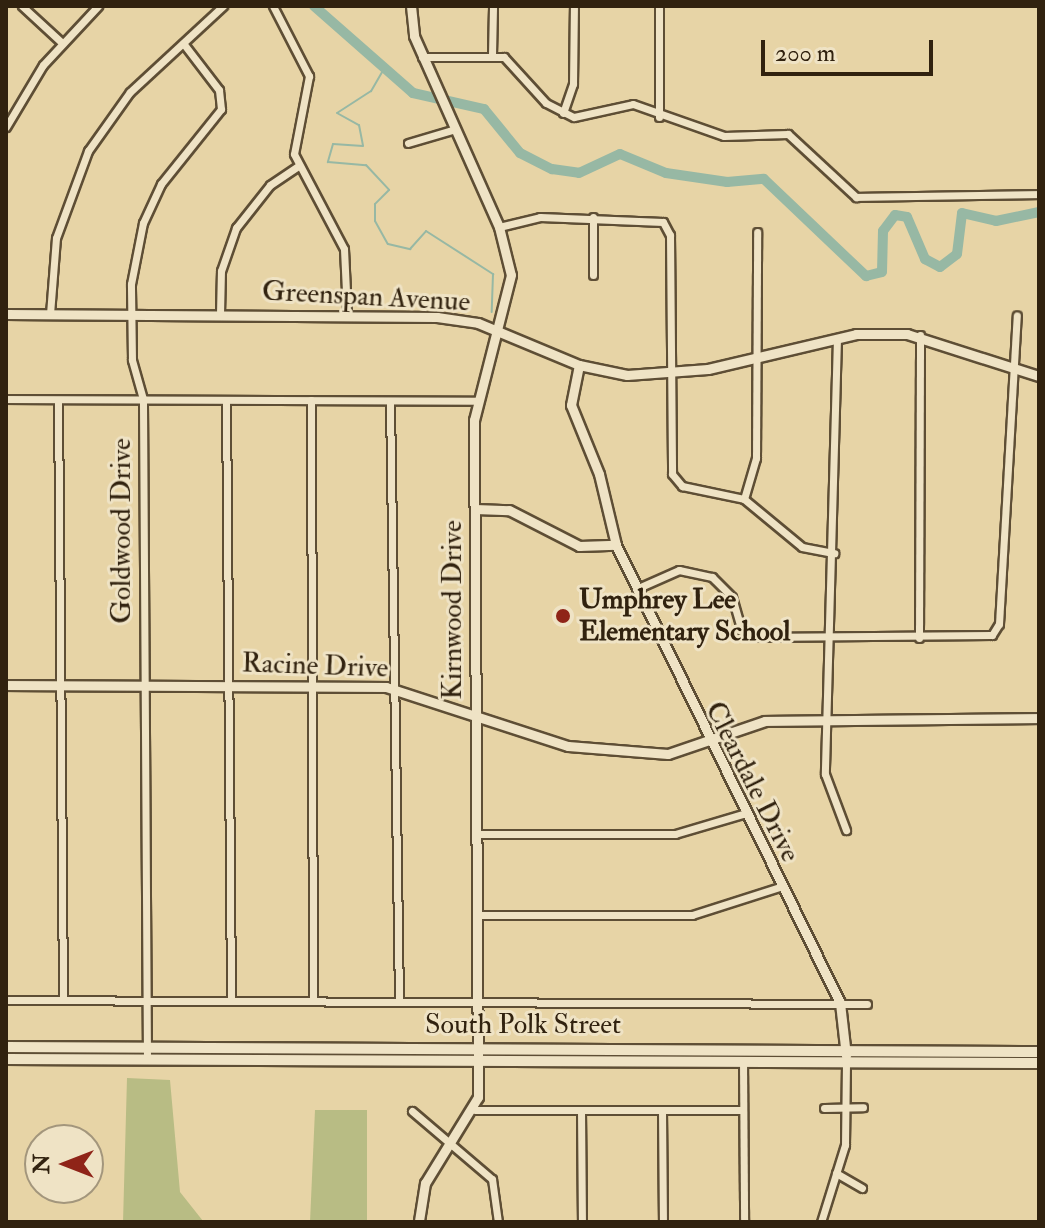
<!DOCTYPE html>
<html>
<head>
<meta charset="utf-8">
<style>
  body { margin:0 }
  #map { position:relative; width:1045px; height:1228px; overflow:hidden; background:#e7d4a6; font-family:"IM FELL Double Pica",serif }
  div>[style] { position:absolute }
  [style*='--x'] { left:calc(var(--x)*1px); top:calc(var(--y)*1px); width:calc(var(--w)*1px); rotate:calc(var(--a)*1deg) }
  .green>* { inset:0; background:#b8bc84 }
  .stream>* { height:2px; margin:-1px; padding:0 1px; transform-origin:1px; border-radius:1px; background:#97b8a4 }
  .river>* { height:10px; margin:-5px; padding:0 5px; transform-origin:5px; border-radius:5px; background:#97b8a4 }
  .roads { filter:drop-shadow(2px 0 #5e4e35) drop-shadow(-2px 0 #5e4e35) drop-shadow(0 2px #5e4e35) drop-shadow(0 -2px #5e4e35) }
  .minor>* { height:7px; margin:-3.5px; padding:0 3.5px; transform-origin:3.5px; border-radius:3.5px; background:#efe3c5 }
  .tertiary>* { height:9px; margin:-4.5px; padding:0 4.5px; transform-origin:4.5px; border-radius:4.5px; background:#efe3c5 }
  .secondary>* { height:10px; margin:-5px; padding:0 5px; transform-origin:5px; border-radius:5px; background:#efe3c5 }
  .dots>* { width:22px; height:22px; translate:-50% -50%; box-sizing:border-box; border:4px solid #efe3c5; border-radius:50% }
  span { translate:-50% -50%; white-space:nowrap; text-align:center; line-height:1.15; -webkit-text-stroke:6px #efe3c5; paint-order:stroke }
  .street-label { font-size:28px; color:#31220f }
  .poi-label { font-size:28px; color:#31220f; font-weight:700 }
  .left { translate:0 -50%; text-align:left }
  .frame { position:absolute; inset:0; border:8px solid #31220f; pointer-events:none }
  .north { position:absolute; left:24px; top:1124px; width:80px; height:80px; box-sizing:border-box; background:#efe3c5; border:2px solid #a3967c; border-radius:50%; rotate:270deg; font-size:22px; font-weight:700; line-height:32px; text-align:center; color:#31220f }
  .north::after { content:''; display:block; margin:auto; width:28px; height:36px; background:#8f2418; clip-path:polygon(50% 0,100% 100%,50% 72%,0 100%) }
  .scale { position:absolute; left:761px; top:40px; width:172px; height:36px; box-sizing:border-box; border:4px solid #31220f; border-top:0; padding-left:10px; font-size:24px; line-height:28px; white-space:nowrap; color:#31220f; -webkit-text-stroke:6px #efe3c5; paint-order:stroke }
</style>
</head>
<body>
<div id="map">
  <div class="green">
    <i style="clip-path:polygon(127px 1078px,170px 1080px,180px 1192px,203px 1221px,218px 1222px,123px 1222px)"></i>
    <i style="clip-path:polygon(315px 1110px,367px 1110px,367px 1222px,310px 1222px)"></i>
  </div>
  <div class="stream">
    <i style="--x:385;--y:67;--w:28;--a:120"></i>
    <i style="--x:371;--y:91;--w:40;--a:147.1"></i>
    <i style="--x:337;--y:113;--w:25;--a:29"></i>
    <i style="--x:359;--y:125;--w:21;--a:79"></i>
    <i style="--x:363;--y:146;--w:30;--a:-176"></i>
    <i style="--x:333;--y:144;--w:19;--a:106"></i>
    <i style="--x:328;--y:162;--w:38;--a:5"></i>
    <i style="--x:366;--y:165;--w:34;--a:47"></i>
    <i style="--x:389;--y:190;--w:20;--a:135"></i>
    <i style="--x:375;--y:204;--w:17;--a:90"></i>
    <i style="--x:375;--y:221;--w:26;--a:61"></i>
    <i style="--x:388;--y:244;--w:23;--a:13"></i>
    <i style="--x:410;--y:249;--w:24;--a:-48"></i>
    <i style="--x:426;--y:231;--w:80;--a:32.7"></i>
    <i style="--x:493;--y:274;--w:38;--a:92"></i>
  </div>
  <div class="river">
    <i style="--x:314;--y:6;--w:132;--a:41.3"></i>
    <i style="--x:413;--y:93;--w:73;--a:12.7"></i>
    <i style="--x:484;--y:109;--w:57;--a:50.7"></i>
    <i style="--x:520;--y:153;--w:36;--a:27"></i>
    <i style="--x:552;--y:169;--w:27;--a:8"></i>
    <i style="--x:579;--y:173;--w:45;--a:-24.9"></i>
    <i style="--x:620;--y:154;--w:50;--a:22.4"></i>
    <i style="--x:666;--y:173;--w:62;--a:8.4"></i>
    <i style="--x:727;--y:182;--w:37;--a:-5"></i>
    <i style="--x:764;--y:179;--w:141;--a:43.6"></i>
    <i style="--x:866;--y:276;--w:16;--a:-14"></i>
    <i style="--x:882;--y:272;--w:41;--a:-88.6"></i>
    <i style="--x:883;--y:231;--w:20;--a:-53"></i>
    <i style="--x:895;--y:215;--w:12;--a:9"></i>
    <i style="--x:907;--y:217;--w:46;--a:66.8"></i>
    <i style="--x:925;--y:259;--w:17;--a:28"></i>
    <i style="--x:940;--y:267;--w:21;--a:-37"></i>
    <i style="--x:957;--y:254;--w:41;--a:-83"></i>
    <i style="--x:962;--y:213;--w:35;--a:13"></i>
    <i style="--x:996;--y:221;--w:44;--a:-11.8"></i>
  </div>
  <div class="roads">
    <div class="minor">
      <i style="--x:22;--y:6;--w:53;--a:42.7"></i>
      <i style="--x:273;--y:6;--w:79;--a:62.8"></i>
      <i style="--x:309;--y:76;--w:79;--a:100.9"></i>
      <i style="--x:294;--y:154;--w:107;--a:62.2"></i>
      <i style="--x:344;--y:249;--w:63;--a:87.3"></i>
      <i style="--x:492;--y:55;--w:49;--a:-88.8"></i>
      <i style="--x:422;--y:57;--w:82;--a:0"></i>
      <i style="--x:504;--y:57;--w:62;--a:47.6"></i>
      <i style="--x:546;--y:103;--w:31;--a:27"></i>
      <i style="--x:574;--y:117;--w:60;--a:-12.4"></i>
      <i style="--x:633;--y:104;--w:96;--a:19.4"></i>
      <i style="--x:724;--y:136;--w:64;--a:-1.8"></i>
      <i style="--x:788;--y:134;--w:93;--a:42.8"></i>
      <i style="--x:856;--y:197;--w:183;--a:-0.9"></i>
      <i style="--x:563;--y:113;--w:31;--a:-71"></i>
      <i style="--x:573;--y:84;--w:78;--a:-89.3"></i>
      <i style="--x:659;--y:117;--w:111;--a:-90"></i>
      <i style="--x:6;--y:127;--w:72;--a:-59.2"></i>
      <i style="--x:43;--y:65;--w:81;--a:-47"></i>
      <i style="--x:408;--y:143;--w:50;--a:-16.3"></i>
      <i style="--x:593;--y:217;--w:58;--a:90"></i>
      <i style="--x:499;--y:227;--w:42;--a:-13.7"></i>
      <i style="--x:540;--y:217;--w:123;--a:2.3"></i>
      <i style="--x:663;--y:222;--w:15;--a:62"></i>
      <i style="--x:670;--y:235;--w:239;--a:89.5"></i>
      <i style="--x:672;--y:474;--w:16;--a:50"></i>
      <i style="--x:682;--y:486;--w:63;--a:11.8"></i>
      <i style="--x:744;--y:499;--w:75;--a:39.6"></i>
      <i style="--x:802;--y:547;--w:33;--a:11"></i>
      <i style="--x:50;--y:314;--w:76;--a:-85.5"></i>
      <i style="--x:56;--y:238;--w:93;--a:-69.8"></i>
      <i style="--x:88;--y:151;--w:72;--a:-54.6"></i>
      <i style="--x:130;--y:92;--w:127;--a:-42.8"></i>
      <i style="--x:220;--y:314;--w:43;--a:-88.7"></i>
      <i style="--x:221;--y:271;--w:46;--a:-70.8"></i>
      <i style="--x:236;--y:228;--w:55;--a:-51.7"></i>
      <i style="--x:270;--y:185;--w:34;--a:-34"></i>
      <i style="--x:837;--y:338;--w:436;--a:91.6"></i>
      <i style="--x:825;--y:774;--w:60;--a:69.4"></i>
      <i style="--x:6;--y:399;--w:470;--a:0.2"></i>
      <i style="--x:58;--y:400;--w:600;--a:89.52"></i>
      <i style="--x:226;--y:400;--w:601;--a:89.52"></i>
      <i style="--x:311;--y:400;--w:601;--a:89.81"></i>
      <i style="--x:390;--y:401;--w:600;--a:89.14"></i>
      <i style="--x:744;--y:499;--w:43;--a:-73.7"></i>
      <i style="--x:756;--y:458;--w:226;--a:-89.7"></i>
      <i style="--x:636;--y:589;--w:47;--a:-23.8"></i>
      <i style="--x:679;--y:570;--w:34;--a:12"></i>
      <i style="--x:712;--y:577;--w:28;--a:45"></i>
      <i style="--x:732;--y:597;--w:35;--a:74"></i>
      <i style="--x:742;--y:631;--w:13;--a:27"></i>
      <i style="--x:754;--y:637;--w:238;--a:-0.5"></i>
      <i style="--x:992;--y:635;--w:13;--a:-58"></i>
      <i style="--x:999;--y:624;--w:309;--a:-86.7"></i>
      <i style="--x:919;--y:638;--w:303;--a:-89.8"></i>
      <i style="--x:477;--y:834;--w:198;--a:0"></i>
      <i style="--x:675;--y:834;--w:71;--a:-16.4"></i>
      <i style="--x:477;--y:915;--w:215;--a:0"></i>
      <i style="--x:692;--y:915;--w:92;--a:-17.7"></i>
      <i style="--x:6;--y:1000;--w:861;--a:0.27"></i>
      <i style="--x:147;--y:1059;--w:660;--a:-90.35"></i>
      <i style="--x:143;--y:399;--w:41;--a:-105.8"></i>
      <i style="--x:132;--y:360;--w:76;--a:-90.8"></i>
      <i style="--x:131;--y:284;--w:62;--a:-78.9"></i>
      <i style="--x:143;--y:223;--w:43;--a:-65.2"></i>
      <i style="--x:161;--y:184;--w:96;--a:-51.3"></i>
      <i style="--x:221;--y:109;--w:19;--a:-96"></i>
      <i style="--x:219;--y:90;--w:59;--a:-127.5"></i>
      <i style="--x:743;--y:1061;--w:161;--a:89.6"></i>
      <i style="--x:824;--y:1108;--w:39;--a:-1"></i>
      <i style="--x:475;--y:1110;--w:268;--a:0"></i>
      <i style="--x:412;--y:1111;--w:105;--a:40.4"></i>
      <i style="--x:492;--y:1179;--w:43;--a:82.1"></i>
      <i style="--x:581;--y:1111;--w:111;--a:89.5"></i>
      <i style="--x:662;--y:1111;--w:111;--a:89.5"></i>
      <i style="--x:836;--y:1173;--w:30;--a:30"></i>
      <i style="--x:821;--y:1222;--w:81;--a:-72.7"></i>
      <i style="--x:845;--y:1145;--w:82;--a:-89.3"></i>
    </div>
    <div class="tertiary">
      <i style="--x:411;--y:6;--w:30;--a:84"></i>
      <i style="--x:414;--y:36;--w:209;--a:66"></i>
      <i style="--x:499;--y:227;--w:49;--a:76"></i>
      <i style="--x:511;--y:275;--w:150;--a:104.3"></i>
      <i style="--x:474;--y:420;--w:677;--a:89.66"></i>
      <i style="--x:478;--y:1097;--w:101;--a:121.6"></i>
      <i style="--x:425;--y:1183;--w:39;--a:99"></i>
      <i style="--x:6;--y:314;--w:431;--a:0.4"></i>
      <i style="--x:437;--y:317;--w:41;--a:8.3"></i>
      <i style="--x:478;--y:323;--w:109;--a:22.6"></i>
      <i style="--x:579;--y:365;--w:49;--a:11.8"></i>
      <i style="--x:627;--y:375;--w:81;--a:-4.2"></i>
      <i style="--x:708;--y:369;--w:152;--a:-13.3"></i>
      <i style="--x:856;--y:334;--w:51;--a:0"></i>
      <i style="--x:907;--y:334;--w:139;--a:17.7"></i>
      <i style="--x:579;--y:365;--w:41;--a:101.3"></i>
      <i style="--x:571;--y:405;--w:74;--a:67.9"></i>
      <i style="--x:599;--y:474;--w:73;--a:76.5"></i>
      <i style="--x:616;--y:545;--w:510;--a:63.94"></i>
      <i style="--x:840;--y:1003;--w:53;--a:83.5"></i>
      <i style="--x:475;--y:509;--w:34;--a:2"></i>
      <i style="--x:509;--y:510;--w:79;--a:27.2"></i>
      <i style="--x:579;--y:546;--w:37;--a:-2"></i>
      <i style="--x:6;--y:685;--w:380;--a:0.3"></i>
      <i style="--x:386;--y:687;--w:191;--a:18"></i>
      <i style="--x:568;--y:746;--w:100;--a:4.6"></i>
      <i style="--x:668;--y:754;--w:102;--a:-18.8"></i>
      <i style="--x:765;--y:721;--w:274;--a:-0.6"></i>
    </div>
    <div class="secondary">
      <i style="--x:6;--y:1047;--w:1033;--a:0.28"></i>
      <i style="--x:6;--y:1059;--w:1033;--a:0.22"></i>
    </div>
  </div>
  <div class="dots">
    <i style="left:563px;top:616px;background:#8f2418"></i>
  </div>
  <div class="street-label">
    <span style="left:366px;top:297px;rotate:3deg">Greenspan Avenue</span>
    <span style="left:122px;top:531px;rotate:-90deg">Goldwood Drive</span>
    <span style="left:453px;top:610px;rotate:-90deg">Kirnwood Drive</span>
    <span style="left:315px;top:666px;rotate:2deg">Racine Drive</span>
    <span style="left:752px;top:782px;rotate:63deg">Cleardale Drive</span>
    <span style="left:523px;top:1025px">South Polk Street</span>
  </div>
  <div class="poi-label">
    <span class="left" style="left:579px;top:616px">Umphrey Lee<br>Elementary School</span>
  </div>
  <div class="frame"></div>
  <div class="north">N</div>
  <div class="scale">200 m</div>
</div>
</body>
</html>
